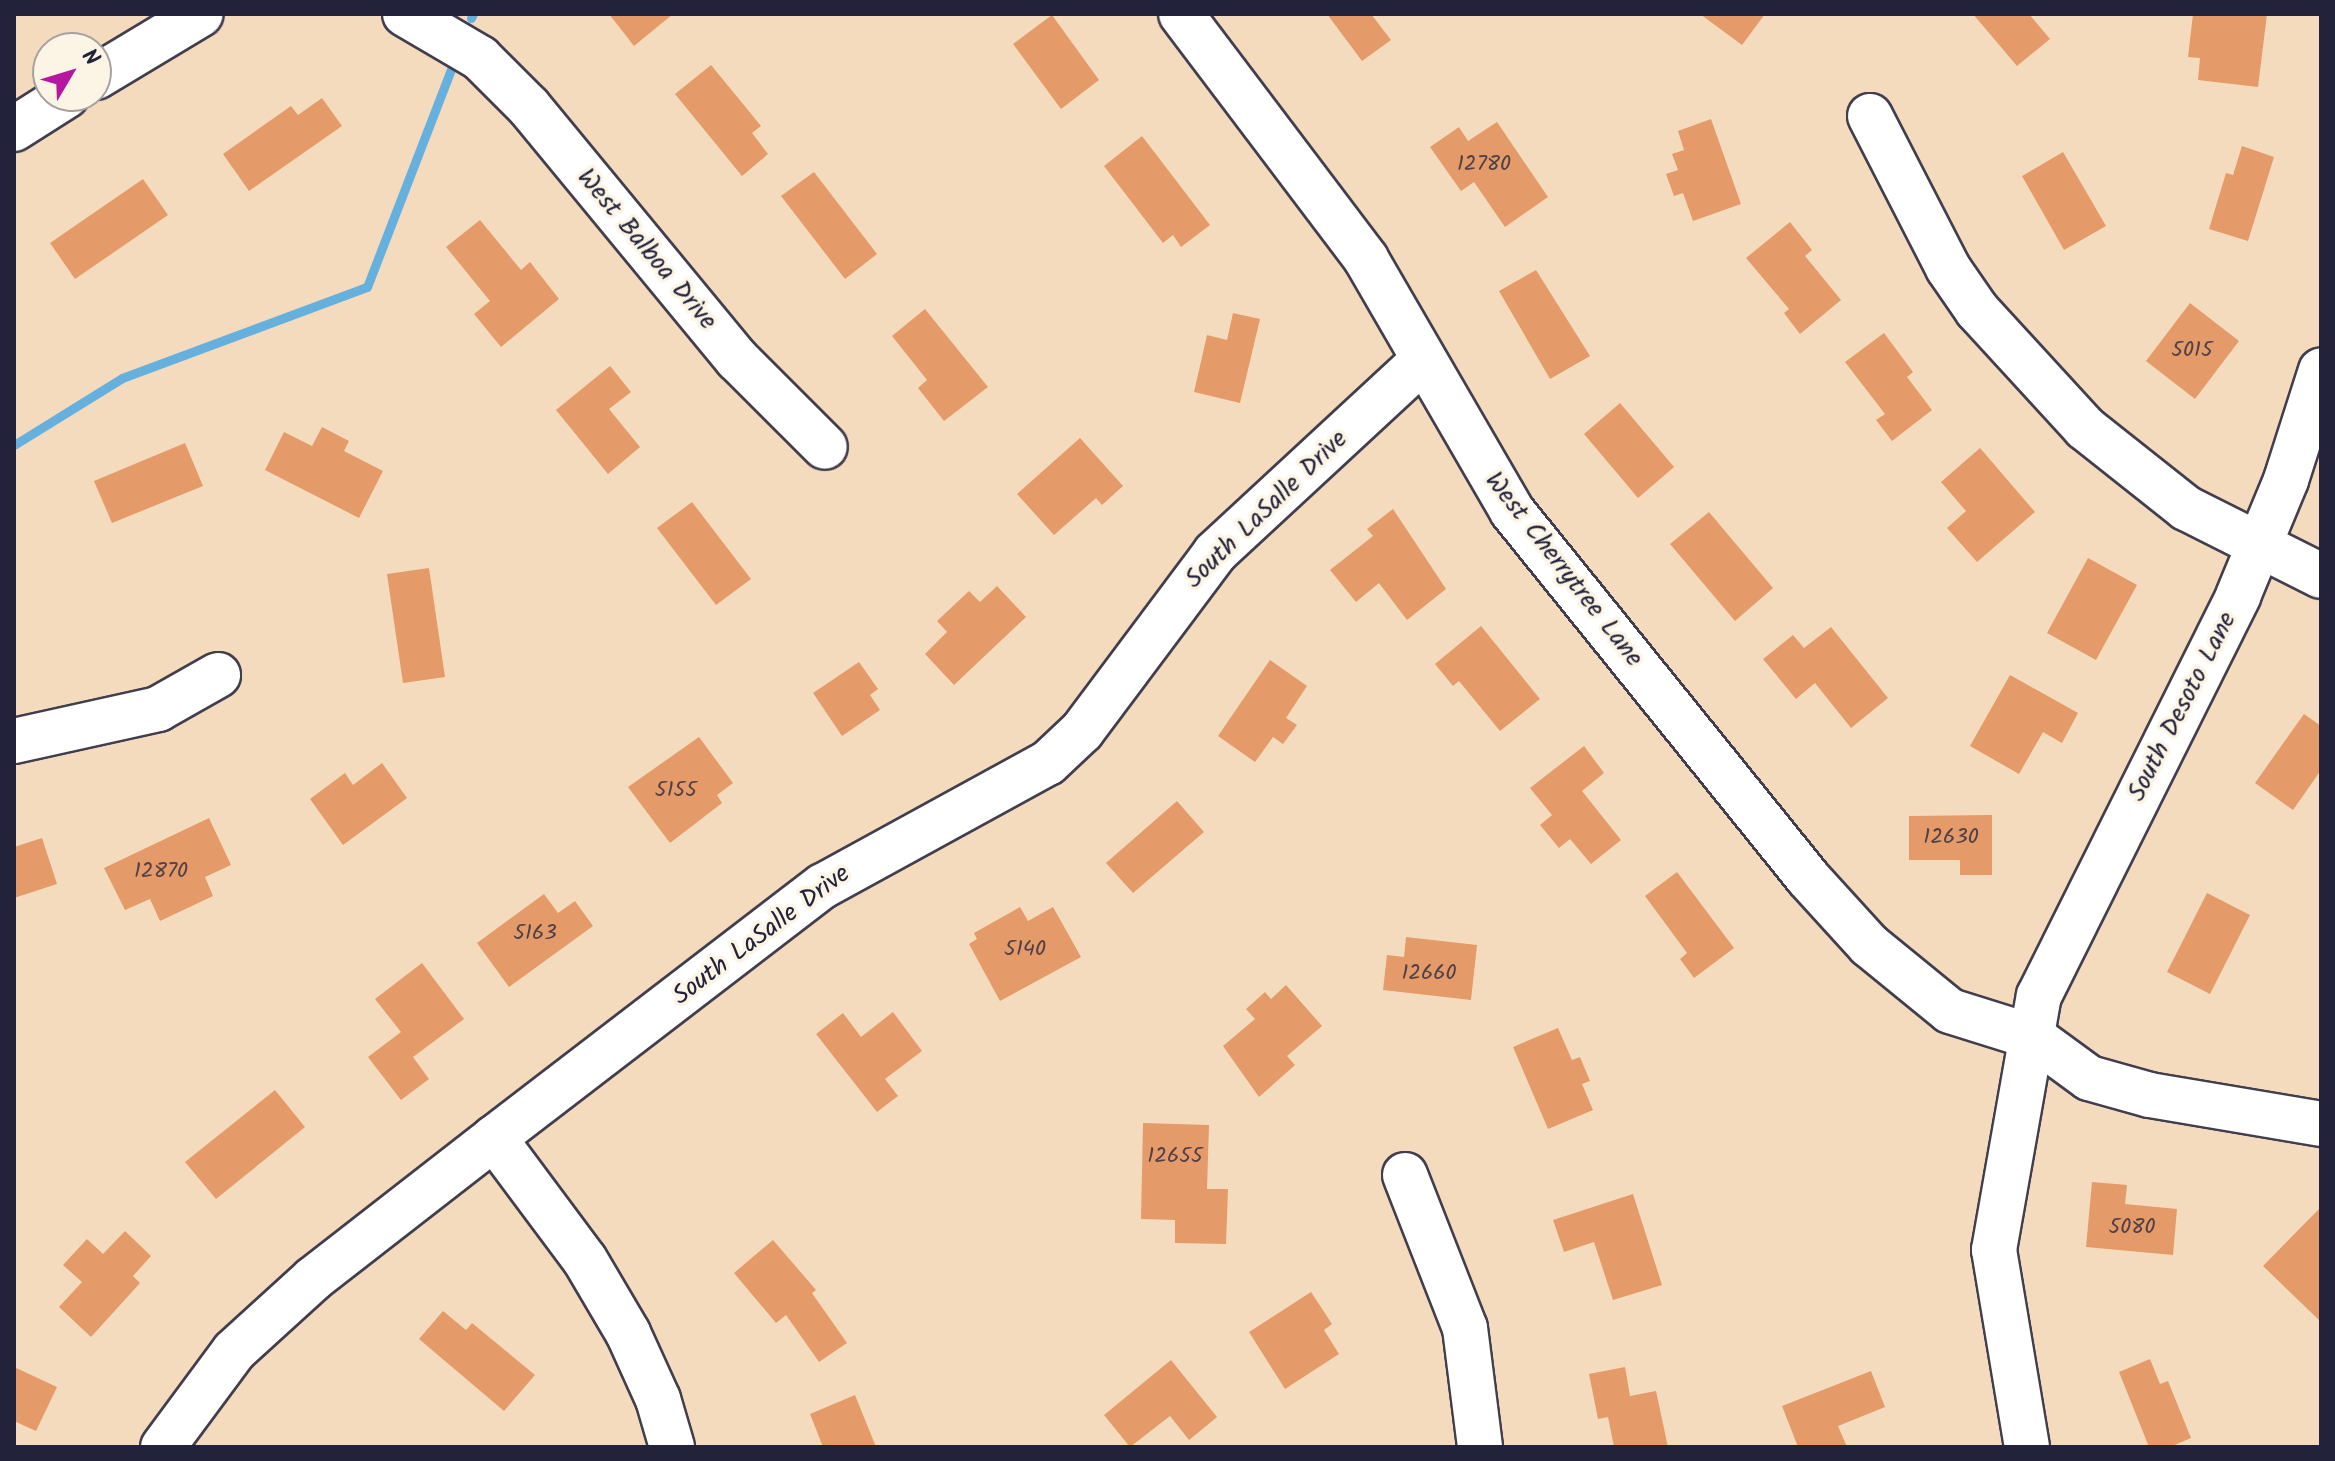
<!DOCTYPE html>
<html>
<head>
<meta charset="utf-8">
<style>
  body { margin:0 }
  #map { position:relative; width:2335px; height:1461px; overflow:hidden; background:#f4dbbd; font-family:Kalam,sans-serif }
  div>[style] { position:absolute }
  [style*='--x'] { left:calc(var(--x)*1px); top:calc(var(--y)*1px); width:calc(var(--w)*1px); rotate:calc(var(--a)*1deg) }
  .stream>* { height:9px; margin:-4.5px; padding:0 4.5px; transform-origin:4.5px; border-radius:4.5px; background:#66b0de }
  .building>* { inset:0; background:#e49b69 }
  .roads { filter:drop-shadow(2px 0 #423e4e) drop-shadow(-2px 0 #423e4e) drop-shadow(0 2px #423e4e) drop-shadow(0 -2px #423e4e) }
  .minor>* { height:44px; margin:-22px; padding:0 22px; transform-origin:22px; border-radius:22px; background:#fff }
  span { translate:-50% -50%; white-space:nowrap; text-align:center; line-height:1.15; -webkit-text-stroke:7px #fcf5e5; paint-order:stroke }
  .number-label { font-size:22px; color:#524046 }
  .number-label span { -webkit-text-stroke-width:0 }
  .street-label { font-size:26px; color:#22223b }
  .frame { position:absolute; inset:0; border:16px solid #22223b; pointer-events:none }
  .north { position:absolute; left:32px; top:32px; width:80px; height:80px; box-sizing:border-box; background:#fcf5e5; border:2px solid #a5a1a1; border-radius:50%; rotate:52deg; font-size:22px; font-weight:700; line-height:32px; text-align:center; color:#22223b }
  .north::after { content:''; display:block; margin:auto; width:28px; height:36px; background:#b5179e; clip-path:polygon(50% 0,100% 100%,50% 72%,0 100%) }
</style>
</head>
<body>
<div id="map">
  <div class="stream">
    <i style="--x:471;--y:18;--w:4;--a:-63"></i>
    <i style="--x:14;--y:445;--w:127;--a:-31.8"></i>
    <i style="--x:122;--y:378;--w:261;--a:-20.4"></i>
    <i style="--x:367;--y:287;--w:236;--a:-68.9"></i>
  </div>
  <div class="building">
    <i style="clip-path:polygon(609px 14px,673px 14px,634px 46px)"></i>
    <i style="clip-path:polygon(1327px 14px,1371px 14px,1391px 40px,1362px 61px)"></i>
    <i style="clip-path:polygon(1700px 14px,1765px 14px,1742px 45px)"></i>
    <i style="clip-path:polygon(1973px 14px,2029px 14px,2050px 39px,2017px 66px)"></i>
    <i style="clip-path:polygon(2193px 14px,2267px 14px,2258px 87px,2198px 80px,2200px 58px,2188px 57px)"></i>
    <i style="clip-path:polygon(1052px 15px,1099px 80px,1061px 109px,1013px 44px)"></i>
    <i style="clip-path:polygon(711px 65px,761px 126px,752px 133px,768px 154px,742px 176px,675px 94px)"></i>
    <i style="clip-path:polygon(322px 98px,342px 126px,249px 191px,223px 154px,291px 106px,298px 115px)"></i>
    <i style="clip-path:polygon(1711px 119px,1741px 204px,1693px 221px,1683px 193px,1674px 196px,1666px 174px,1678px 170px,1672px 154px,1684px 150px,1678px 131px)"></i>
    <i style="clip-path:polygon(1497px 122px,1548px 197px,1505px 227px,1474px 182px,1461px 191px,1430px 147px,1459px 127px,1468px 141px)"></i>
    <i style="clip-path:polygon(1142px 136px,1210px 225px,1181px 247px,1173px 235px,1163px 243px,1104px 166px)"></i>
    <i style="clip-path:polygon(2242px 146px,2274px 157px,2248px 241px,2209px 229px,2226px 173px,2233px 175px)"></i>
    <i style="clip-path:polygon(2063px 152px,2106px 226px,2064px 250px,2022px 176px)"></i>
    <i style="clip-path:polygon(814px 172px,877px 254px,845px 279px,781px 196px)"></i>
    <i style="clip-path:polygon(143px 179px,168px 215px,75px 279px,50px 243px)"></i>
    <i style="clip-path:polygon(480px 220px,521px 270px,530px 262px,559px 299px,501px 347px,474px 314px,490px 301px,446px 247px)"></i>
    <i style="clip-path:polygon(1790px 222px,1812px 250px,1805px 256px,1841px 300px,1800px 334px,1784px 313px,1789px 309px,1746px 258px)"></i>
    <i style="clip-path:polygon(1536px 270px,1590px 356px,1550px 379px,1499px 291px)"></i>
    <i style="clip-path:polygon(2190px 303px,2239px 341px,2195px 399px,2146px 361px)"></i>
    <i style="clip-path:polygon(925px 309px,988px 387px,944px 421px,918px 388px,927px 380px,892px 336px)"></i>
    <i style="clip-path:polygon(1233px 313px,1260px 319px,1240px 403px,1194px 392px,1207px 335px,1227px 340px)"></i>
    <i style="clip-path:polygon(1884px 333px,1913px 372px,1907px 377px,1932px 410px,1892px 441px,1876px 420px,1885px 414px,1845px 362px)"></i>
    <i style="clip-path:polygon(610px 366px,631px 392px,609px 409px,640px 447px,608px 474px,556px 410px)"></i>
    <i style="clip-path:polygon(1620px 403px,1674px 467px,1638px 498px,1584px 434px)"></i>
    <i style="clip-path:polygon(322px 427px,349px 441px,344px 451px,383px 471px,359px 518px,265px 470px,284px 432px,312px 446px)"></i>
    <i style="clip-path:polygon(1080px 438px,1123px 486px,1102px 505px,1096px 498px,1054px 535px,1017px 494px)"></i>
    <i style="clip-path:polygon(185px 443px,203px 486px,112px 523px,94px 481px)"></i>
    <i style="clip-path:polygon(1980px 448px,2035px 512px,1977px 562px,1947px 528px,1966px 511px,1941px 482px)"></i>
    <i style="clip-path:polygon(692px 502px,751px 579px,716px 605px,657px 528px)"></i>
    <i style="clip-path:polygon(1393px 509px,1446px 589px,1407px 620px,1379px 583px,1356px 602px,1330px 570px,1373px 536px,1367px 529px)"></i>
    <i style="clip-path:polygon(1709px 512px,1773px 588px,1735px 621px,1670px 544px)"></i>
    <i style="clip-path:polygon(2088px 558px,2137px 585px,2096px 660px,2047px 633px)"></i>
    <i style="clip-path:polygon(429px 568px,445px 677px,403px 683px,387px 574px)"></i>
    <i style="clip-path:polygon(997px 586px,1026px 617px,954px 685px,925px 654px,947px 632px,937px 621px,969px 591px,980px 602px)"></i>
    <i style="clip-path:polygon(1481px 626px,1540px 699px,1500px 731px,1459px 681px,1453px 686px,1435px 664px)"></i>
    <i style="clip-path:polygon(1831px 627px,1888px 698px,1851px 728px,1815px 683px,1796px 699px,1763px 659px,1793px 635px,1804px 648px)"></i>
    <i style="clip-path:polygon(1270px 660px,1307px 686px,1286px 718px,1297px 725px,1283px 744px,1273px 737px,1255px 762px,1218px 736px)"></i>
    <i style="clip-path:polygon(859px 662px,878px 689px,870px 695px,880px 710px,842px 736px,813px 693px)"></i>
    <i style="clip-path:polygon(2010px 675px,2078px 713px,2062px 743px,2043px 732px,2019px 774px,1970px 746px)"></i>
    <i style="clip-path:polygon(2304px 714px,2321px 726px,2321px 770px,2293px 810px,2255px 783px)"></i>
    <i style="clip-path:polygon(699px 737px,733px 783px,717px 795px,722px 803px,670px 843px,628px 787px)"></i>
    <i style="clip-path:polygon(1584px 746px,1604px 773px,1582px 791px,1621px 840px,1591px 864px,1570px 839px,1559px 848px,1540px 825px,1552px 815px,1530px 788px)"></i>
    <i style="clip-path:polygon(382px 763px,407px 798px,343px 845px,310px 799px,345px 773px,353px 785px)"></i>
    <i style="clip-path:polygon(1177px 801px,1204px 832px,1133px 893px,1106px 863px)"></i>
    <i style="clip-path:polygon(1992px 815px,1992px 875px,1960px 875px,1960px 860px,1909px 860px,1909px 816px)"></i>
    <i style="clip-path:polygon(209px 818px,231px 865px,205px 877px,213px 896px,160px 921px,150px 899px,125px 910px,104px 868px)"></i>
    <i style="clip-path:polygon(42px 838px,57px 884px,14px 898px,14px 847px)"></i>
    <i style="clip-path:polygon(1677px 872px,1734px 948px,1694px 978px,1680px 959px,1687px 953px,1645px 896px)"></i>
    <i style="clip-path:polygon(2207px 893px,2250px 915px,2210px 994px,2167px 972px)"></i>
    <i style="clip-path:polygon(544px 894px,558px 913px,575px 901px,593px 926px,509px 987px,477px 943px)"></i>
    <i style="clip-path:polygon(1020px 907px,1028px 921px,1053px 907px,1081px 957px,1000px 1001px,969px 944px,977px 939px,974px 933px)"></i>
    <i style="clip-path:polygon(1406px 937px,1477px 945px,1471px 1000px,1383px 990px,1387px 955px,1404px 957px)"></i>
    <i style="clip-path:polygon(422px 963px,464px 1019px,413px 1057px,429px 1079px,401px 1100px,368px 1057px,401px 1032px,375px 999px)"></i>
    <i style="clip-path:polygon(1286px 985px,1322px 1026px,1287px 1056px,1295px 1065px,1259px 1097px,1223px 1046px,1255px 1019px,1246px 1009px,1265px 992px,1271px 999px)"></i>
    <i style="clip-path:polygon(893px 1012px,922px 1051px,885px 1079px,898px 1096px,877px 1112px,816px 1034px,843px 1013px,861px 1037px)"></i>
    <i style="clip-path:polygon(1558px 1028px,1572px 1060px,1580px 1057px,1590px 1081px,1582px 1084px,1593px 1110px,1548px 1129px,1513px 1047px)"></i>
    <i style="clip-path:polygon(275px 1090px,305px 1127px,216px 1199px,185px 1162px)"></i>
    <i style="clip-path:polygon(1143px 1123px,1209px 1125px,1207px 1189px,1228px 1189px,1226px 1244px,1175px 1243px,1175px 1220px,1141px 1219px)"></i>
    <i style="clip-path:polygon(2092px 1182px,2127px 1185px,2125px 1204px,2177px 1209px,2173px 1255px,2086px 1247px)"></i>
    <i style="clip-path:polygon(1633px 1194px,1662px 1285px,1613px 1300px,1594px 1242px,1564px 1252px,1553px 1220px)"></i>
    <i style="clip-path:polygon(2321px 1207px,2321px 1322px,2263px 1266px)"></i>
    <i style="clip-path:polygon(125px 1231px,151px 1256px,133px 1276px,140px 1283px,91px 1337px,59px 1307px,82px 1282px,63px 1265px,87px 1239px,103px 1254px)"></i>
    <i style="clip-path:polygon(773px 1240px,816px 1290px,812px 1293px,847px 1343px,819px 1362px,786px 1315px,776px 1323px,734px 1273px)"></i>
    <i style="clip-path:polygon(1311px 1292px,1332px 1324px,1324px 1330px,1339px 1354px,1285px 1389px,1249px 1332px)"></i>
    <i style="clip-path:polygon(443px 1311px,466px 1330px,472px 1323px,535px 1375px,504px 1411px,419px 1339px)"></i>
    <i style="clip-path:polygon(2150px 1359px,2160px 1384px,2168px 1381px,2191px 1438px,2170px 1447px,2149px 1447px,2119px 1372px)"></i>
    <i style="clip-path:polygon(1171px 1360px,1217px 1417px,1189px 1440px,1170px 1416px,1130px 1447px,1104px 1415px)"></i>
    <i style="clip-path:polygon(14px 1367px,57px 1387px,36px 1431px,14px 1421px)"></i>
    <i style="clip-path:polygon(1625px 1367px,1630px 1396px,1656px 1391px,1668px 1447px,1614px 1447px,1608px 1417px,1598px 1419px,1589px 1374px)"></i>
    <i style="clip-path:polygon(1871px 1371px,1885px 1407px,1838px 1426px,1847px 1447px,1798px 1447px,1782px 1406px)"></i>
    <i style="clip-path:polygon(855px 1395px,876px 1447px,823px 1447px,810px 1414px)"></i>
  </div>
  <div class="roads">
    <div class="minor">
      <i style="--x:405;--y:14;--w:87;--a:30.4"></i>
      <i style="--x:480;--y:58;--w:69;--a:45"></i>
      <i style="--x:529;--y:107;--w:327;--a:50.5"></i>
      <i style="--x:737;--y:359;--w:124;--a:45"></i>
      <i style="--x:1181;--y:14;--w:307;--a:52.9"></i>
      <i style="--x:1366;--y:259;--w:291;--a:59.9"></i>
      <i style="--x:1512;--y:511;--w:471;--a:51.1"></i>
      <i style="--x:1808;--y:878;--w:91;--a:47.7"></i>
      <i style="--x:1869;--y:945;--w:104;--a:39.2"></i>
      <i style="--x:1950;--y:1011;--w:87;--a:17.4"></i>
      <i style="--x:2033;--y:1037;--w:69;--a:36.2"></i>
      <i style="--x:2089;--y:1078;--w:63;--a:15.6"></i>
      <i style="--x:2150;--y:1095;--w:173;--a:9.6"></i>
      <i style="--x:96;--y:77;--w:122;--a:-31"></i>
      <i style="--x:1870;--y:116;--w:171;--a:62.8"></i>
      <i style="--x:1948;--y:268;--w:51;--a:55.4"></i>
      <i style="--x:1977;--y:310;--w:160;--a:47.5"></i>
      <i style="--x:2085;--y:428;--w:129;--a:38.4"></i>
      <i style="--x:2186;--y:508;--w:151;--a:26.7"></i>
      <i style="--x:14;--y:129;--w:62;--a:-32.4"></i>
      <i style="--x:14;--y:741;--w:148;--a:-12.5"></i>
      <i style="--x:158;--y:709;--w:69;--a:-29.5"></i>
      <i style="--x:494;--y:1138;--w:152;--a:53.3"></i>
      <i style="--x:585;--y:1260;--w:85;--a:59.5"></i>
      <i style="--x:628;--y:1333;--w:72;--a:65.6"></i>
      <i style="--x:658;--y:1399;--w:50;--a:73.7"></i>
      <i style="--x:1405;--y:1175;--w:164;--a:68.6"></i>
      <i style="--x:1465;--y:1328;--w:120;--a:82.8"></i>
      <i style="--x:163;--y:1447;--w:119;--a:-53.5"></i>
      <i style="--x:234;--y:1351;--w:107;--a:-42.3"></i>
      <i style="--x:313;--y:1279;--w:229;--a:-37.9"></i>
      <i style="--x:494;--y:1138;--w:414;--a:-37.5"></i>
      <i style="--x:823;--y:886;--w:256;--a:-28.7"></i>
      <i style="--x:1048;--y:763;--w:47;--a:-43.3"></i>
      <i style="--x:1082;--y:731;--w:222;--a:-53.2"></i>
      <i style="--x:1215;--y:553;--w:282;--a:-42.8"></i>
      <i style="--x:2027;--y:1447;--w:200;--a:-99.5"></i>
      <i style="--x:1994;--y:1250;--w:258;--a:-80"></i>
      <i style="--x:2039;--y:996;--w:447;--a:-63.5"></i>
      <i style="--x:2238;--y:596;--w:126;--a:-67.5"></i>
      <i style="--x:2286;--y:480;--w:115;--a:-72.3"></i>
    </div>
  </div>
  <div class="number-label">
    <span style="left:1484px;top:165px">12780</span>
    <span style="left:2192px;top:351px">5015</span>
    <span style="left:676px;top:791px">5155</span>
    <span style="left:1951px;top:838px">12630</span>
    <span style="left:161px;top:872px">12870</span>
    <span style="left:535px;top:934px">5163</span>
    <span style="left:1025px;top:950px">5140</span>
    <span style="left:1429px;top:974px">12660</span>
    <span style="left:1175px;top:1157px">12655</span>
    <span style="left:2132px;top:1228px">5080</span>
  </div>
  <div class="street-label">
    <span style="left:646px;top:250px;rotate:50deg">West Balboa Drive</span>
    <span style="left:1267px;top:510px;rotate:-44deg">South LaSalle Drive</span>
    <span style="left:1563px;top:570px;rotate:52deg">West Cherrytree Lane</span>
    <span style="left:2183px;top:707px;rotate:-63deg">South Desoto Lane</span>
    <span style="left:762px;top:936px;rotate:-37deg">South LaSalle Drive</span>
  </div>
  <div class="frame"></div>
  <div class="north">N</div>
</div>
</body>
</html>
